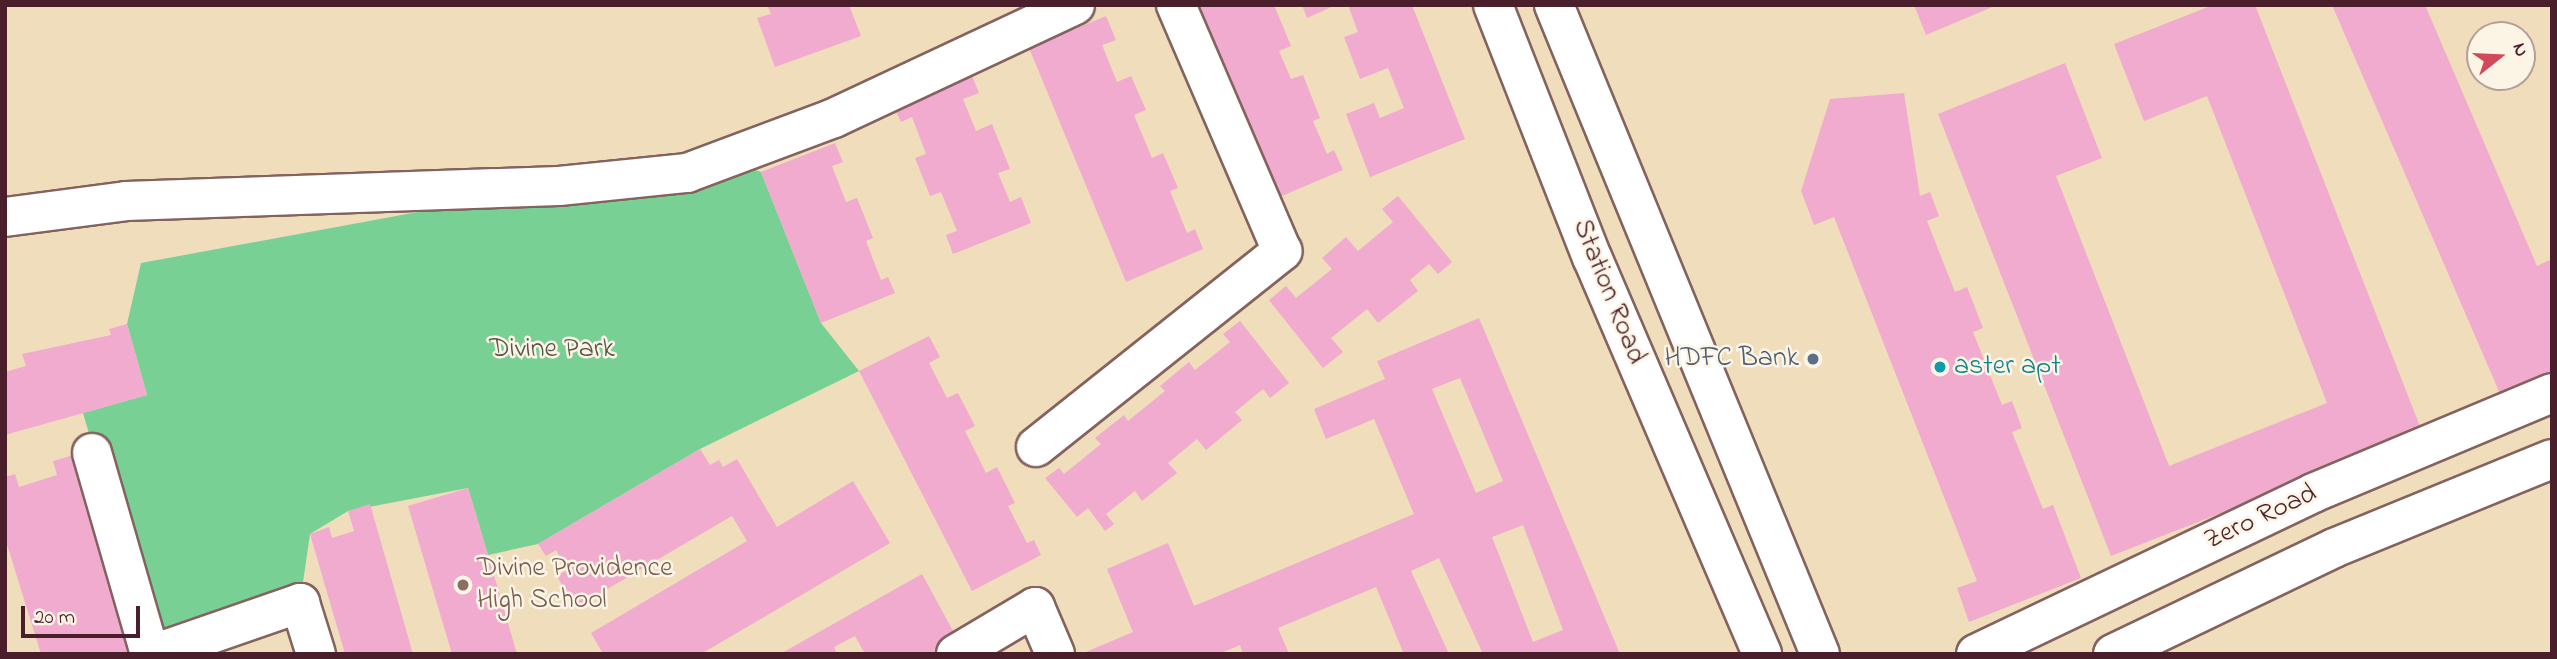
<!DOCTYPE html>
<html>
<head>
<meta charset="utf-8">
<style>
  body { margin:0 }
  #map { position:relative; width:2557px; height:659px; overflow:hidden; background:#efddbc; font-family:"Indie Flower",sans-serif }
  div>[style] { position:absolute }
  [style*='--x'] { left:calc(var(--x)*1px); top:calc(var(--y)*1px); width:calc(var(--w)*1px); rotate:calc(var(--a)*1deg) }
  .green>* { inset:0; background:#79d095 }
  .building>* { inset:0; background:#f1abce }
  .roads { filter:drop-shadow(2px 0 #84625e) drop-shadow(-2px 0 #84625e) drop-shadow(0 2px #84625e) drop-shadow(0 -2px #84625e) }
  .minor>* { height:38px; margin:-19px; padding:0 19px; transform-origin:19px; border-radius:19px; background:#fff }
  .tertiary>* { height:38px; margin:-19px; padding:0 19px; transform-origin:19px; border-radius:19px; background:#fff }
  .secondary>* { height:38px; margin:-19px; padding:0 19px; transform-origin:19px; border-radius:19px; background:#fff }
  .dots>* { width:19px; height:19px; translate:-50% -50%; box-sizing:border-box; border:4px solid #fcf5e5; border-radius:50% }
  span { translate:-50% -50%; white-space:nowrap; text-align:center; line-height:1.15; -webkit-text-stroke:5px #fcf5e5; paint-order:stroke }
  .street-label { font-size:28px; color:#4a1f2b }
  .park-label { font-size:28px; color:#58544b }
  .service-label { font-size:28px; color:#4e5e75 }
  .right { translate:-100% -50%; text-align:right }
  .culture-label { font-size:28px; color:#0d838f }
  .left { translate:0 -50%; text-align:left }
  .education-label { font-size:28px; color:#785e54 }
  .frame { position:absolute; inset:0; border:7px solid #4a1f2b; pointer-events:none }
  .north { position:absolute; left:2466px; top:21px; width:70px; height:70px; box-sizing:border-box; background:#fcf5e5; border:2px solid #b59f9b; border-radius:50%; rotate:72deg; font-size:19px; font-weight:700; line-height:28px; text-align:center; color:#4a1f2b }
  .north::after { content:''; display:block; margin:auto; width:24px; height:32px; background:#d1495b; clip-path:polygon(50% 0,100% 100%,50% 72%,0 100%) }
  .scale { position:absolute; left:21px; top:606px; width:119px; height:32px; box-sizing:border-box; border:4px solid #4a1f2b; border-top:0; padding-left:9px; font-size:21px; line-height:24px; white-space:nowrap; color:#4a1f2b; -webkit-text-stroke:5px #fcf5e5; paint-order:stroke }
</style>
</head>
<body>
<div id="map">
  <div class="green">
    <i style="clip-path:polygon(729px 161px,761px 172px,821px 323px,859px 371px,700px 449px,538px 544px,488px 555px,468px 488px,348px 511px,310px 534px,300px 603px,153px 654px,83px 413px,147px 395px,127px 324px,141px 263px,559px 186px)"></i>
  </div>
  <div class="building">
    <i style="clip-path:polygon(767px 5px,849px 5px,861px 36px,775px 67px,757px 18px,771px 14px)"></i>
    <i style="clip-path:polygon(1195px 5px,1274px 5px,1291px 46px,1279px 51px,1291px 79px,1303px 75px,1320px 118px,1313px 121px,1327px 154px,1334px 150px,1343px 170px,1265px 203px,1226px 110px,1242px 104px,1226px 66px,1211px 72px)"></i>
    <i style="clip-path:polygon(1302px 5px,1336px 5px,1307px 18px)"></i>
    <i style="clip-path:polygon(1348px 5px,1412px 5px,1465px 139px,1370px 177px,1346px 114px,1374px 103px,1380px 118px,1404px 108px,1388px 68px,1360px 79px,1344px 37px,1358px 32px)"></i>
    <i style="clip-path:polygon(1914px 5px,1997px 5px,1926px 35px)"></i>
    <i style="clip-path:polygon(2213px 5px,2255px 5px,2423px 434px,2111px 556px,1938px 114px,2065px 63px,2102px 158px,2056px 176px,2169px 466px,2327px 403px,2207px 96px,2144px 121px,2114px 44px)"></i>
    <i style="clip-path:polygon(2332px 5px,2425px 5px,2537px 266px,2552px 259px,2552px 374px,2501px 396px)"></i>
    <i style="clip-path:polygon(1106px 16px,1116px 40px,1102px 45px,1117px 82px,1131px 76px,1146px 110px,1134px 115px,1152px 158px,1163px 153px,1178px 188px,1170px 191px,1187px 233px,1195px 229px,1203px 249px,1126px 282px,1029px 48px)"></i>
    <i style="clip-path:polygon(970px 71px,979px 93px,963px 99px,976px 131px,992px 124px,1010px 169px,998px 173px,1010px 202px,1021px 197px,1031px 223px,953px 254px,946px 235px,957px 231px,941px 192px,930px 196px,915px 158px,926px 154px,912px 117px,901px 122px,892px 102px)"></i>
    <i style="clip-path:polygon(1904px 93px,1920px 196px,1930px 192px,1939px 216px,1927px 221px,1955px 292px,1967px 287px,1983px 328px,1973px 332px,2002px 405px,2012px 401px,2022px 428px,2012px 432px,2043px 509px,2053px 505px,2081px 578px,1969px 622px,1957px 588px,1977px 581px,1834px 217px,1814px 225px,1801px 191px,1830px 99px)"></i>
    <i style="clip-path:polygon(835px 143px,843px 162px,832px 166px,846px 202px,857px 198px,873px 238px,866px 241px,881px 280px,888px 277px,895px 293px,821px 323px,761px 172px)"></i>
    <i style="clip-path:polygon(1398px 196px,1452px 262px,1438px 274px,1429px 264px,1410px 280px,1418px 291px,1378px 323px,1367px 309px,1331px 338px,1343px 352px,1323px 368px,1269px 300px,1286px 286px,1296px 298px,1332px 269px,1322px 258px,1346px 237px,1358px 251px,1393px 222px,1382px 209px)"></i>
    <i style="clip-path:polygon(evenodd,1479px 318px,1620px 654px,1483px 654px,1439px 558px,1411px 571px,1449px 654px,1404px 654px,1376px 587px,1278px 628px,1289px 654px,1243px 654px,1240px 645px,1219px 654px,1081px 654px,1133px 632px,1107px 569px,1168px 543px,1194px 606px,1414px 514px,1374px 419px,1326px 439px,1314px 409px,1385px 379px,1377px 361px,1479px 318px,1460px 378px,1503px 481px,1476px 493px,1432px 389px,1460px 378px,1479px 318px,1523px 525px,1563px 630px,1533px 642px,1492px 537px,1523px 525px)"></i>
    <i style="clip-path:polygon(1240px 321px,1289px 383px,1270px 398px,1263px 389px,1235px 412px,1242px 420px,1206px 450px,1197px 439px,1168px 463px,1177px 473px,1142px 501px,1135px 491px,1106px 514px,1114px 524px,1105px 531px,1088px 508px,1077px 517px,1045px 478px,1059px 468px,1064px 474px,1101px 444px,1095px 438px,1124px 415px,1128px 421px,1165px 391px,1160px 386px,1189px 362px,1195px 370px,1230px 342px,1223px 334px)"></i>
    <i style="clip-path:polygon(127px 324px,147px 395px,5px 435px,5px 372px,26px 366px,22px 354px,111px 335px,109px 329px)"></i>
    <i style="clip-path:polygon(929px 336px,940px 357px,929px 363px,947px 398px,958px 393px,975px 426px,965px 431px,986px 473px,997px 467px,1015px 503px,1008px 506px,1027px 543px,1034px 540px,1041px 555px,972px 591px,859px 371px)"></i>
    <i style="clip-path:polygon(700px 449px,710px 465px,719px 460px,723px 467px,737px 459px,777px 527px,853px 481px,890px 543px,701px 654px,603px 654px,591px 633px,747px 541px,732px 516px,575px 608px,557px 576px,567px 570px,556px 550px,546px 556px,538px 544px)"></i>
    <i style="clip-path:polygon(74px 455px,134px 654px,41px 654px,5px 538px,5px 477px,15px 474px,19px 487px,57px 475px,53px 461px)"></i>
    <i style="clip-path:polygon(468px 488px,488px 555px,517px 654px,452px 654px,408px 506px)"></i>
    <i style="clip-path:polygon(370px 504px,413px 654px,345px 654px,310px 534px,329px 527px,332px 538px,354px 531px,348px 511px)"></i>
    <i style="clip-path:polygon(922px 574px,958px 640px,933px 654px,865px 654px,855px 636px,834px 647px,837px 654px,780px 654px)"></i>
  </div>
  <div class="roads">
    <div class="minor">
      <i style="--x:5;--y:217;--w:122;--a:-7.5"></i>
      <i style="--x:126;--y:201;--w:433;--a:-2"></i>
      <i style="--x:559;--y:186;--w:129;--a:-5.8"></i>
      <i style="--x:687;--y:173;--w:157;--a:-20.5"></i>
      <i style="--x:834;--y:118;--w:266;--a:-25.1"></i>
      <i style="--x:1036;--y:447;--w:315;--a:-38.5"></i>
      <i style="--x:1282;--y:251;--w:268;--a:-113.3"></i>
      <i style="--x:92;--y:453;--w:209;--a:73.9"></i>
      <i style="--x:153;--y:654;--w:156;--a:-19.1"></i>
      <i style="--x:300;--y:603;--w:53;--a:72.6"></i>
      <i style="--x:956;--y:654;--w:92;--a:-30.7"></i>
      <i style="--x:1035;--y:607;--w:51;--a:66.9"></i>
    </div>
    <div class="tertiary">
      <i style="--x:1976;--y:654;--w:373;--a:-25.5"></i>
      <i style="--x:2313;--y:493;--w:259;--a:-22.7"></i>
      <i style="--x:2113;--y:654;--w:245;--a:-25.6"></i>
      <i style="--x:2334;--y:548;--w:235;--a:-22.2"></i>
    </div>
    <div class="secondary">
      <i style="--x:1493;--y:5;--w:271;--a:68.6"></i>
      <i style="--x:1592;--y:257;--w:432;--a:66.8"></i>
      <i style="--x:1554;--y:5;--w:701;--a:67.71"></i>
    </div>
  </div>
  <div class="dots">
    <i style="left:1813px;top:359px;background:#5c6f8a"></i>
    <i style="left:1940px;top:367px;background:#0f9aa8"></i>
    <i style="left:463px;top:585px;background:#8d6e63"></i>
  </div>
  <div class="street-label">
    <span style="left:1608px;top:292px;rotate:68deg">Station Road</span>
    <span style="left:2261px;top:518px;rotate:-25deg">Zero Road</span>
  </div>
  <div class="park-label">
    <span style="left:552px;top:350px">Divine Park</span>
  </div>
  <div class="service-label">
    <span class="right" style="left:1799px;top:359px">HDFC Bank</span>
  </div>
  <div class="culture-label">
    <span class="left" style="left:1954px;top:367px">aster apt</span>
  </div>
  <div class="education-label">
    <span class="left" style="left:477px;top:585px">Divine Providence<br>High School</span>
  </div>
  <div class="frame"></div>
  <div class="north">N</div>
  <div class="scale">20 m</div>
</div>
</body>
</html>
